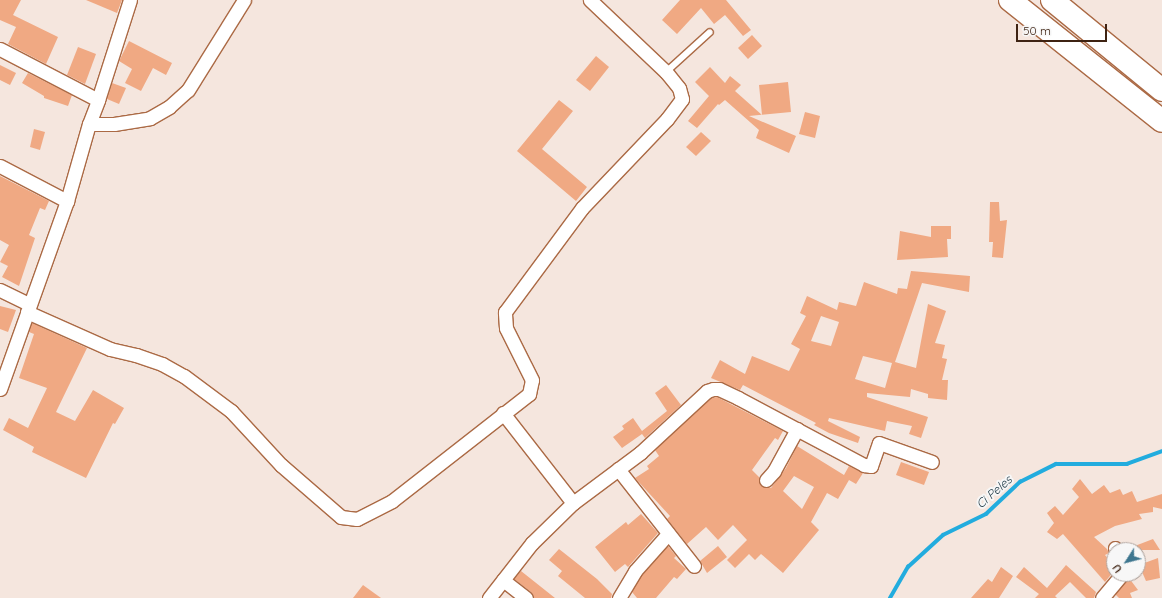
<!DOCTYPE html>
<html>
<head>
<meta charset="utf-8">
<style>
  body { margin:0 }
  #map { position:relative; width:1162px; height:598px; overflow:hidden; background:#f5e6de; font-family:Quicksand,sans-serif }
  div>[style] { position:absolute }
  [style*='--x'] { left:calc(var(--x)*1px); top:calc(var(--y)*1px); width:calc(var(--w)*1px); rotate:calc(var(--a)*1deg) }
  .stream>* { height:3.5px; margin:-1.75px; padding:0 1.75px; transform-origin:1.75px; border-radius:1.75px; background:#22acde }
  .building>* { inset:0; background:#f0a983 }
  .roads { filter:drop-shadow(1px 0 #ab6a45) drop-shadow(-1px 0 #ab6a45) drop-shadow(0 1px #ab6a45) drop-shadow(0 -1px #ab6a45) }
  .lane>* { height:6px; margin:-3px; padding:0 3px; transform-origin:3px; border-radius:3px; background:#fff }
  .street>* { height:13px; margin:-6.5px; padding:0 6.5px; transform-origin:6.5px; border-radius:6.5px; background:#fff }
  .highway>* { height:22px; margin:-11px; padding:0 11px; transform-origin:11px; border-radius:11px; background:#fff }
  span { translate:-50% -50%; white-space:nowrap; text-align:center; line-height:1.15; -webkit-text-stroke:4px #f7f7f7; paint-order:stroke }
  .water-label { font-size:12px; color:#1d3744; font-style:italic }
  .north { position:absolute; left:1106px; top:542px; width:40px; height:40px; box-sizing:border-box; background:#f7f7f7; border:1px solid #ada29c; border-radius:50%; rotate:234deg; font-size:11px; font-weight:700; line-height:16px; text-align:center; color:#3e2313 }
  .north::after { content:''; display:block; margin:auto; width:14px; height:18px; background:#3d768f; clip-path:polygon(50% 0,100% 100%,50% 72%,0 100%) }
  .scale { position:absolute; left:1016px; top:24px; width:91px; height:18px; box-sizing:border-box; border:2px solid #3e2313; border-top:0; padding-left:5px; font-size:12px; line-height:14px; white-space:nowrap; color:#3e2313; -webkit-text-stroke:3px #f7f7f7; paint-order:stroke }
</style>
</head>
<body>
<div id="map">
  <div class="stream">
    <i style="--x:890;--y:598;--w:36;--a:-60"></i>
    <i style="--x:908;--y:567;--w:47;--a:-42.4"></i>
    <i style="--x:943;--y:535;--w:48;--a:-26"></i>
    <i style="--x:986;--y:514;--w:47;--a:-43.3"></i>
    <i style="--x:1020;--y:482;--w:40;--a:-26.6"></i>
    <i style="--x:1056;--y:464;--w:71;--a:0"></i>
    <i style="--x:1127;--y:464;--w:37;--a:-20"></i>
  </div>
  <div class="building">
    <i style="clip-path:polygon(0 0,21px 0,13px 15px,58px 37px,46px 64px,8px 44px,16px 27px,0 20px)"></i>
    <i style="clip-path:polygon(86px 0,122px 0,117px 13px)"></i>
    <i style="clip-path:polygon(680px 0,726px 0,751px 30px,743px 36px,725px 15px,714px 24px,701px 8px,677px 34px,662px 20px)"></i>
    <i style="clip-path:polygon(752px 35px,762px 46px,748px 59px,738px 48px)"></i>
    <i style="clip-path:polygon(129px 41px,172px 63px,166px 75px,153px 68px,141px 91px,125px 83px,132px 69px,119px 61px)"></i>
    <i style="clip-path:polygon(78px 47px,96px 54px,85px 84px,67px 75px)"></i>
    <i style="clip-path:polygon(596px 56px,609px 67px,590px 91px,576px 80px)"></i>
    <i style="clip-path:polygon(0 65px,16px 73px,10px 85px,0 80px)"></i>
    <i style="clip-path:polygon(710px 67px,725px 83px,730px 76px,741px 85px,735px 91px,762px 115px,759px 85px,788px 82px,791px 112px,749px 116px,796px 136px,789px 153px,756px 138px,759px 130px,725px 100px,719px 105px,718px 104px,697px 128px,688px 121px,709px 96px,695px 82px)"></i>
    <i style="clip-path:polygon(28px 73px,72px 95px,68px 106px,44px 98px,44px 96px,22px 83px)"></i>
    <i style="clip-path:polygon(112px 83px,126px 88px,119px 104px,107px 99px)"></i>
    <i style="clip-path:polygon(559px 100px,573px 111px,542px 149px,587px 187px,576px 201px,517px 151px)"></i>
    <i style="clip-path:polygon(805px 112px,820px 116px,815px 138px,799px 134px)"></i>
    <i style="clip-path:polygon(34px 129px,45px 132px,40px 150px,30px 147px)"></i>
    <i style="clip-path:polygon(701px 132px,711px 141px,696px 156px,686px 147px)"></i>
    <i style="clip-path:polygon(0 176px,49px 201px,45px 210px,40px 208px,29px 235px,35px 238px,19px 286px,2px 277px,8px 266px,0 262px,9px 245px,0 240px)"></i>
    <i style="clip-path:polygon(990px 202px,999px 202px,1000px 221px,1007px 220px,1003px 258px,992px 257px,993px 242px,989px 242px)"></i>
    <i style="clip-path:polygon(931px 226px,951px 226px,951px 239px,947px 239px,948px 257px,897px 260px,900px 231px,931px 237px)"></i>
    <i style="clip-path:polygon(evenodd,911px 271px,970px 276px,969px 292px,922px 283px,895px 362px,916px 368px,928px 304px,946px 311px,935px 343px,945px 345px,942px 358px,947px 359px,942px 380px,948px 380px,947px 400px,928px 398px,928px 394px,911px 389px,910px 397px,867px 393px,867px 397px,928px 417px,921px 438px,909px 434px,912px 426px,887px 421px,885px 431px,829px 418px,828px 421px,860px 437px,858px 443px,829px 433px,814px 425px,816px 423px,743px 385px,740px 390px,711px 378px,720px 360px,745px 374px,752px 356px,789px 371px,800px 349px,791px 344px,806px 316px,800px 313px,807px 296px,837px 310px,839px 302px,856px 306px,864px 282px,897px 294px,898px 288px,907px 289px,911px 271px,821px 316px,839px 322px,831px 346px,811px 341px,821px 316px,911px 271px,863px 356px,892px 363px,885px 388px,855px 379px,863px 356px)"></i>
    <i style="clip-path:polygon(0 306px,16px 310px,8px 332px,0 329px)"></i>
    <i style="clip-path:polygon(32px 323px,87px 348px,56px 412px,75px 421px,93px 390px,124px 408px,115px 424px,113px 423px,86px 478px,32px 452px,34px 447px,3px 430px,9px 418px,28px 428px,47px 388px,19px 378px,34px 334px,29px 332px)"></i>
    <i style="clip-path:polygon(666px 385px,681px 405px,645px 438px,642px 434px,622px 448px,613px 437px,624px 429px,622px 426px,633px 418px,642px 431px,667px 411px,655px 393px)"></i>
    <i style="clip-path:polygon(evenodd,717px 397px,783px 431px,778px 440px,775px 438px,752px 470px,759px 477px,761px 486px,771px 488px,786px 468px,797px 446px,844px 475px,849px 466px,863px 473px,856px 484px,849px 480px,838px 499px,827px 493px,811px 522px,819px 530px,783px 573px,761px 554px,755px 560px,749px 554px,735px 568px,727px 560px,747px 540px,733px 525px,718px 540px,706px 527px,687px 544px,667px 519px,670px 516px,635px 478px,649px 469px,647px 466px,659px 456px,655px 450px,711px 398px,717px 397px,794px 476px,814px 487px,802px 509px,783px 491px,794px 476px)"></i>
    <i style="clip-path:polygon(901px 462px,929px 472px,924px 485px,896px 475px)"></i>
    <i style="clip-path:polygon(1080px 479px,1092px 494px,1104px 485px,1110px 493px,1120px 489px,1123px 495px,1132px 491px,1137px 502px,1162px 494px,1162px 509px,1153px 507px,1153px 512px,1139px 514px,1142px 519px,1115px 526px,1094px 537px,1107px 549px,1109px 553px,1105px 555px,1114px 566px,1114px 571px,1105px 582px,1063px 534px,1057px 539px,1047px 532px,1054px 523px,1047px 513px,1055px 506px,1063px 515px,1079px 497px,1072px 489px)"></i>
    <i style="clip-path:polygon(641px 514px,658px 533px,628px 567px,625px 564px,615px 572px,595px 547px,626px 522px,628px 525px)"></i>
    <i style="clip-path:polygon(1153px 539px,1160px 550px,1127px 550px,1127px 549px)"></i>
    <i style="clip-path:polygon(668px 546px,676px 556px,674px 558px,686px 569px,677px 579px,674px 577px,656px 598px,637px 598px,632px 592px,641px 576px)"></i>
    <i style="clip-path:polygon(718px 546px,727px 557px,707px 573px,700px 561px)"></i>
    <i style="clip-path:polygon(559px 549px,597px 579px,612px 594px,611px 598px,585px 598px,558px 576px,562px 571px,549px 560px)"></i>
    <i style="clip-path:polygon(1158px 558px,1160px 578px,1146px 581px,1139px 565px)"></i>
    <i style="clip-path:polygon(1066px 565px,1096px 592px,1094px 598px,1086px 598px,1070px 582px,1055px 596px,1057px 598px,1035px 598px,1039px 594px,1016px 577px,1024px 567px,1047px 588px)"></i>
    <i style="clip-path:polygon(1001px 567px,1013px 576px,999px 598px,971px 598px,988px 579px,992px 582px)"></i>
    <i style="clip-path:polygon(521px 571px,555px 598px,534px 598px,531px 592px,514px 579px)"></i>
    <i style="clip-path:polygon(1129px 578px,1138px 590px,1130px 593px,1132px 598px,1119px 598px,1115px 594px)"></i>
    <i style="clip-path:polygon(363px 585px,381px 598px,353px 598px)"></i>
  </div>
  <div class="roads">
    <div class="lane">
      <i style="--x:666;--y:72;--w:59;--a:-42.3"></i>
    </div>
    <div class="street">
      <i style="--x:0;--y:49;--w:110;--a:27.5"></i>
      <i style="--x:98;--y:100;--w:105;--a:-72.3"></i>
      <i style="--x:89;--y:124;--w:26;--a:-69"></i>
      <i style="--x:0;--y:166;--w:76;--a:27.6"></i>
      <i style="--x:0;--y:290;--w:32;--a:26"></i>
      <i style="--x:27;--y:312;--w:91;--a:24"></i>
      <i style="--x:110;--y:349;--w:27;--a:13"></i>
      <i style="--x:136;--y:355;--w:28;--a:19"></i>
      <i style="--x:162;--y:364;--w:25;--a:29"></i>
      <i style="--x:184;--y:376;--w:59;--a:36.7"></i>
      <i style="--x:231;--y:411;--w:74;--a:47.2"></i>
      <i style="--x:281;--y:465;--w:79;--a:40.9"></i>
      <i style="--x:341;--y:517;--w:16;--a:7"></i>
      <i style="--x:357;--y:519;--w:39;--a:-27"></i>
      <i style="--x:392;--y:501;--w:174;--a:-38"></i>
      <i style="--x:529;--y:394;--w:14;--a:-78"></i>
      <i style="--x:532;--y:380;--w:58;--a:-116.6"></i>
      <i style="--x:506;--y:328;--w:16;--a:-94"></i>
      <i style="--x:505;--y:312;--w:129;--a:-53.5"></i>
      <i style="--x:582;--y:208;--w:123;--a:-46.3"></i>
      <i style="--x:667;--y:119;--w:25;--a:-53"></i>
      <i style="--x:682;--y:99;--w:11;--a:-105"></i>
      <i style="--x:679;--y:88;--w:21;--a:-129"></i>
      <i style="--x:666;--y:72;--w:105;--a:-136.5"></i>
      <i style="--x:0;--y:389;--w:200;--a:-70.4"></i>
      <i style="--x:67;--y:201;--w:80;--a:-74.1"></i>
      <i style="--x:89;--y:124;--w:25;--a:0"></i>
      <i style="--x:114;--y:124;--w:36;--a:-9"></i>
      <i style="--x:150;--y:118;--w:22;--a:-30"></i>
      <i style="--x:169;--y:107;--w:25;--a:-42"></i>
      <i style="--x:188;--y:90;--w:106;--a:-58.1"></i>
      <i style="--x:503;--y:413;--w:114;--a:52.1"></i>
      <i style="--x:573;--y:503;--w:84;--a:-36.7"></i>
      <i style="--x:640;--y:453;--w:91;--a:-42.8"></i>
      <i style="--x:707;--y:391;--w:6;--a:-18"></i>
      <i style="--x:713;--y:389;--w:6;--a:0"></i>
      <i style="--x:719;--y:389;--w:21;--a:25"></i>
      <i style="--x:738;--y:398;--w:143;--a:28"></i>
      <i style="--x:864;--y:465;--w:7;--a:8"></i>
      <i style="--x:871;--y:466;--w:24;--a:-71"></i>
      <i style="--x:879;--y:443;--w:56;--a:19.7"></i>
      <i style="--x:618;--y:469;--w:123;--a:51.9"></i>
      <i style="--x:766;--y:480;--w:12;--a:-48"></i>
      <i style="--x:774;--y:471;--w:48;--a:-61.3"></i>
      <i style="--x:1115;--y:548;--w:3;--a:45"></i>
      <i style="--x:503;--y:580;--w:29;--a:38"></i>
      <i style="--x:489;--y:598;--w:70;--a:-52"></i>
      <i style="--x:532;--y:543;--w:57;--a:-44.3"></i>
      <i style="--x:619;--y:598;--w:31;--a:-59"></i>
      <i style="--x:635;--y:571;--w:50;--a:-48.3"></i>
      <i style="--x:1102;--y:598;--w:31;--a:-50"></i>
    </div>
    <div class="highway">
      <i style="--x:1010;--y:0;--w:194;--a:38.5"></i>
      <i style="--x:1052;--y:0;--w:142;--a:39.3"></i>
    </div>
  </div>
  <div class="water-label">
    <span style="left:994px;top:492px;rotate:-41deg">Ci Peles</span>
  </div>
  <div class="north">U</div>
  <div class="scale">50 m</div>
</div>
</body>
</html>
